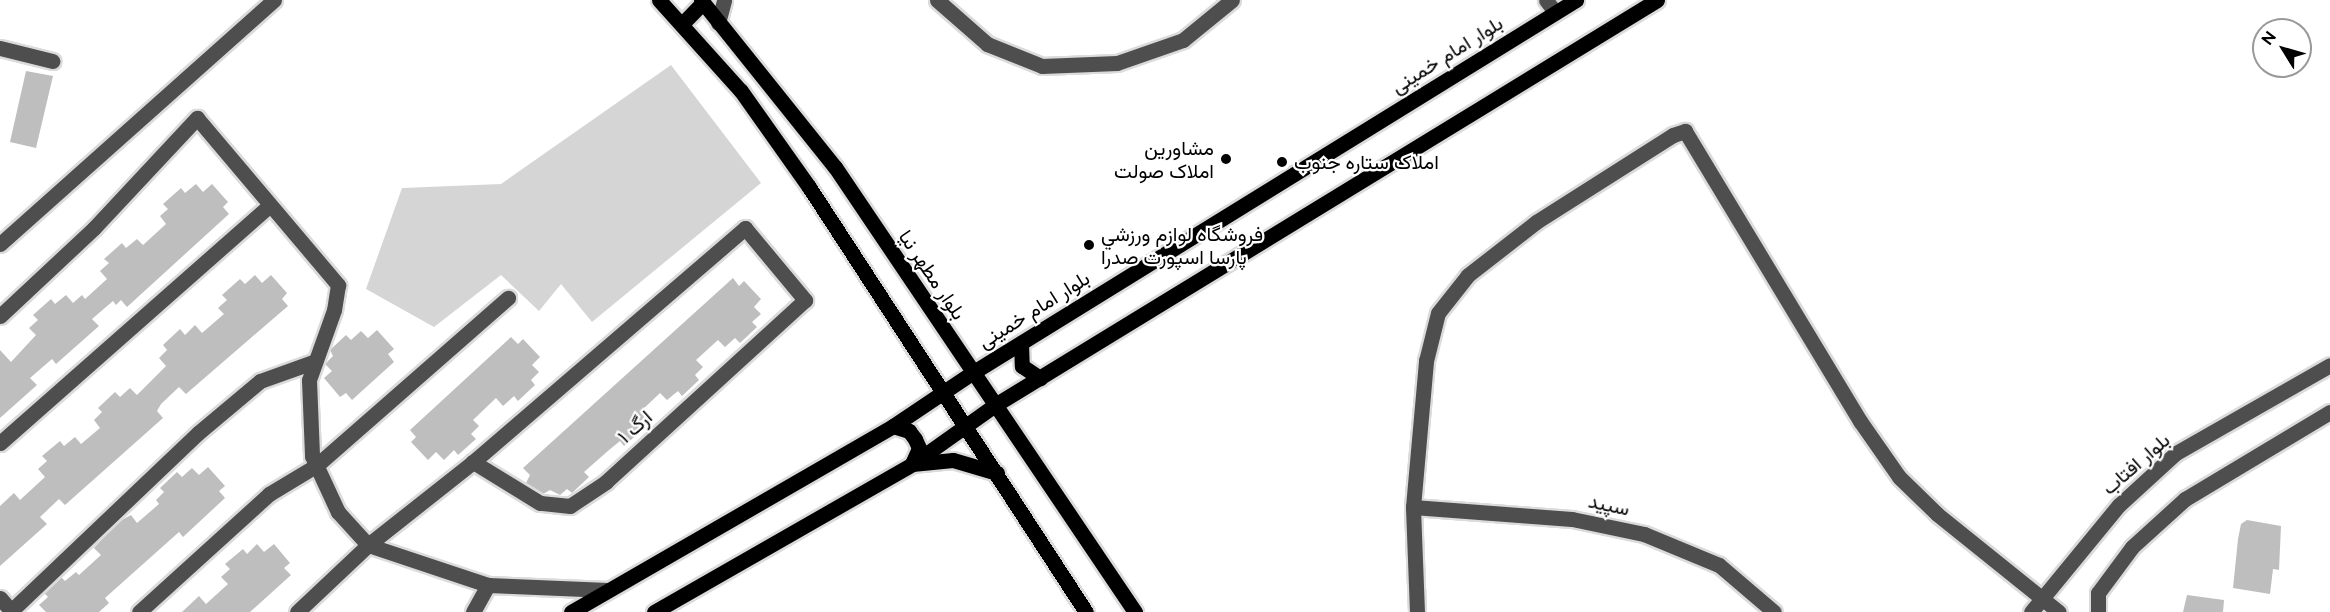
<!DOCTYPE html>
<html>
<head>
<meta charset="utf-8">
<style>
  body { margin:0 }
  #map { position:relative; width:2330px; height:612px; overflow:hidden; background:#fff; font-family:Raleway,Vazirmatn,sans-serif }
  div>[style] { position:absolute }
  [style*='--x'] { left:calc(var(--x)*1px); top:calc(var(--y)*1px); width:calc(var(--w)*1px); rotate:calc(var(--a)*1deg) }
  .green>* { inset:0; background:#d5d5d5 }
  .building>* { inset:0; background:#bebebe }
  .roads { filter:drop-shadow(2px 0 #dbdbdb) drop-shadow(-2px 0 #dbdbdb) drop-shadow(0 2px #dbdbdb) drop-shadow(0 -2px #dbdbdb) }
  .minor>* { height:15px; margin:-7.5px; padding:0 7.5px; transform-origin:7.5px; border-radius:7.5px; background:#4e4e4e }
  .major>* { height:15px; margin:-7.5px; padding:0 7.5px; transform-origin:7.5px; border-radius:7.5px; background:#000 }
  .dots>* { width:16px; height:16px; translate:-50% -50%; box-sizing:border-box; border:3px solid #fff; border-radius:50% }
  span { translate:-50% -50%; white-space:nowrap; text-align:center; line-height:1.15; -webkit-text-stroke:4.5px #fff; paint-order:stroke }
  .street-label { font-size:20px; color:#000 }
  .poi-label { font-size:20px; color:#000 }
  .right { translate:-100% -50%; text-align:right }
  .left { translate:0 -50%; text-align:left }
  .north { position:absolute; left:2252px; top:18px; width:60px; height:60px; box-sizing:border-box; background:#fff; border:2px solid #999; border-radius:50%; rotate:307deg; font-size:16px; font-weight:700; line-height:24px; text-align:center; color:#000 }
  .north::after { content:''; display:block; margin:auto; width:21px; height:27px; background:#000; clip-path:polygon(50% 0,100% 100%,50% 72%,0 100%) }
</style>
</head>
<body>
<div id="map">
  <div class="green">
    <i style="clip-path:polygon(671px 65px,761px 183px,592px 322px,561px 284px,539px 311px,501px 275px,434px 327px,366px 289px,402px 188px,501px 184px)"></i>
  </div>
  <div class="building">
    <i style="clip-path:polygon(26px 71px,53px 76px,36px 148px,10px 142px)"></i>
    <i style="clip-path:polygon(196px 184px,203px 192px,212px 184px,228px 202px,223px 207px,229px 214px,127px 307px,121px 300px,116px 305px,113px 301px,92px 319px,99px 326px,56px 364px,52px 359px,30px 378px,37px 385px,0 418px,0 350px,11px 362px,36px 335px,29px 328px,38px 320px,33px 315px,51px 299px,55px 304px,66px 295px,73px 303px,82px 295px,85px 299px,107px 279px,100px 271px,109px 263px,104px 259px,122px 243px,126px 248px,137px 239px,143px 245px,166px 224px,160px 216px,168px 209px,163px 204px,181px 188px,185px 193px)"></i>
    <i style="clip-path:polygon(255px 275px,262px 283px,271px 275px,287px 293px,282px 299px,288px 306px,186px 394px,179px 387px,161px 404px,157px 411px,163px 418px,65px 505px,59px 499px,40px 517px,47px 524px,0 566px,0 506px,14px 493px,20px 500px,45px 477px,38px 469px,47px 461px,42px 456px,60px 441px,64px 446px,75px 437px,81px 444px,100px 428px,94px 420px,102px 412px,98px 408px,115px 392px,120px 397px,130px 388px,137px 395px,166px 366px,159px 358px,167px 350px,163px 345px,180px 329px,185px 335px,195px 325px,202px 333px,224px 314px,218px 308px,227px 300px,222px 295px,240px 279px,245px 284px)"></i>
    <i style="clip-path:polygon(733px 278px,739px 286px,744px 281px,761px 299px,754px 307px,761px 314px,752px 322px,757px 327px,740px 343px,735px 338px,725px 347px,718px 340px,696px 360px,703px 367px,695px 375px,699px 380px,682px 396px,678px 391px,667px 400px,660px 393px,640px 412px,645px 417px,637px 425px,642px 430px,624px 446px,620px 441px,609px 450px,584px 472px,589px 477px,572px 493px,567px 489px,560px 495px,550px 490px,543px 494px,526px 483px,530px 475px,523px 468px)"></i>
    <i style="clip-path:polygon(377px 330px,394px 349px,388px 354px,394px 362px,352px 400px,346px 393px,340px 397px,324px 378px,332px 371px,325px 364px,333px 356px,330px 350px,346px 335px,351px 340px,361px 331px,368px 338px)"></i>
    <i style="clip-path:polygon(511px 337px,518px 344px,523px 339px,540px 357px,532px 365px,539px 372px,531px 380px,535px 385px,518px 401px,514px 396px,503px 406px,496px 398px,473px 420px,479px 426px,471px 434px,476px 439px,458px 455px,454px 450px,444px 460px,436px 452px,428px 460px,411px 442px,416px 437px,410px 430px)"></i>
    <i style="clip-path:polygon(208px 467px,225px 486px,219px 491px,225px 498px,183px 537px,179px 532px,105px 598px,109px 603px,99px 612px,46px 612px,39px 605px,48px 597px,44px 593px,61px 577px,65px 581px,76px 572px,79px 575px,101px 555px,94px 548px,118px 522px,131px 515px,137px 523px,159px 504px,156px 500px,164px 492px,160px 488px,177px 472px,182px 477px,192px 468px,199px 475px)"></i>
    <i style="clip-path:polygon(2247px 520px,2281px 526px,2279px 570px,2273px 569px,2270px 594px,2233px 588px,2238px 539px,2241px 524px)"></i>
    <i style="clip-path:polygon(257px 544px,264px 552px,274px 544px,290px 563px,284px 568px,291px 575px,250px 612px,182px 612px,199px 596px,206px 604px,228px 584px,221px 577px,230px 569px,225px 564px,243px 549px,247px 554px)"></i>
    <i style="clip-path:polygon(2187px 595px,2224px 600px,2223px 612px,2183px 612px)"></i>
  </div>
  <div class="roads">
    <div class="minor">
      <i style="--x:937;--y:0;--w:67;--a:41.3"></i>
      <i style="--x:987;--y:44;--w:59;--a:21.8"></i>
      <i style="--x:1042;--y:66;--w:75;--a:-2.3"></i>
      <i style="--x:1117;--y:63;--w:70;--a:-19.2"></i>
      <i style="--x:1183;--y:40;--w:63;--a:-39.2"></i>
      <i style="--x:1546;--y:0;--w:15;--a:53"></i>
      <i style="--x:718;--y:23;--w:24;--a:-75"></i>
      <i style="--x:0;--y:48;--w:54;--a:14"></i>
      <i style="--x:0;--y:244;--w:367;--a:-41.7"></i>
      <i style="--x:0;--y:316;--w:129;--a:-43.1"></i>
      <i style="--x:94;--y:228;--w:151;--a:-46.9"></i>
      <i style="--x:197;--y:118;--w:219;--a:49.8"></i>
      <i style="--x:338;--y:285;--w:25;--a:99"></i>
      <i style="--x:334;--y:310;--w:74;--a:109.7"></i>
      <i style="--x:309;--y:380;--w:76;--a:87.7"></i>
      <i style="--x:312;--y:456;--w:62;--a:65.1"></i>
      <i style="--x:338;--y:512;--w:45;--a:47.7"></i>
      <i style="--x:368;--y:545;--w:126;--a:18.4"></i>
      <i style="--x:488;--y:585;--w:120;--a:2.4"></i>
      <i style="--x:0;--y:443;--w:359;--a:-41.4"></i>
      <i style="--x:1413;--y:507;--w:159;--a:4.3"></i>
      <i style="--x:1572;--y:519;--w:74;--a:11.8"></i>
      <i style="--x:1644;--y:534;--w:81;--a:22.5"></i>
      <i style="--x:1719;--y:565;--w:72;--a:40.5"></i>
      <i style="--x:0;--y:598;--w:18;--a:49"></i>
      <i style="--x:11;--y:611;--w:258;--a:-43.6"></i>
      <i style="--x:198;--y:433;--w:81;--a:-40"></i>
      <i style="--x:260;--y:381;--w:59;--a:-19.7"></i>
      <i style="--x:139;--y:612;--w:176;--a:-42.2"></i>
      <i style="--x:269;--y:494;--w:56;--a:-31.1"></i>
      <i style="--x:317;--y:465;--w:254;--a:-41.2"></i>
      <i style="--x:297;--y:612;--w:98;--a:-43.3"></i>
      <i style="--x:368;--y:545;--w:134;--a:-38.3"></i>
      <i style="--x:473;--y:462;--w:359;--a:-40.7"></i>
      <i style="--x:745;--y:228;--w:94;--a:50.2"></i>
      <i style="--x:805;--y:300;--w:270;--a:137.6"></i>
      <i style="--x:606;--y:482;--w:43;--a:146.3"></i>
      <i style="--x:570;--y:506;--w:30;--a:-174"></i>
      <i style="--x:540;--y:503;--w:79;--a:-148.5"></i>
      <i style="--x:473;--y:612;--w:31;--a:-61"></i>
      <i style="--x:1417;--y:612;--w:105;--a:-92.2"></i>
      <i style="--x:1413;--y:507;--w:147;--a:-84.9"></i>
      <i style="--x:1426;--y:361;--w:49;--a:-76"></i>
      <i style="--x:1438;--y:313;--w:48;--a:-51.7"></i>
      <i style="--x:1468;--y:275;--w:86;--a:-37.9"></i>
      <i style="--x:1536;--y:222;--w:162;--a:-32.4"></i>
      <i style="--x:1673;--y:135;--w:13;--a:-18"></i>
      <i style="--x:1685;--y:131;--w:339;--a:58.9"></i>
      <i style="--x:1860;--y:421;--w:68;--a:55.1"></i>
      <i style="--x:1899;--y:477;--w:53;--a:44.2"></i>
      <i style="--x:1937;--y:514;--w:156;--a:38.8"></i>
      <i style="--x:2031;--y:612;--w:139;--a:-50.6"></i>
      <i style="--x:2119;--y:505;--w:77;--a:-42.4"></i>
      <i style="--x:2176;--y:453;--w:177;--a:-29.7"></i>
      <i style="--x:2098;--y:612;--w:19;--a:-90"></i>
      <i style="--x:2098;--y:593;--w:57;--a:-53.5"></i>
      <i style="--x:2132;--y:547;--w:72;--a:-42.2"></i>
      <i style="--x:2185;--y:499;--w:169;--a:-31"></i>
    </div>
    <div class="major">
      <i style="--x:659;--y:0;--w:122;--a:48"></i>
      <i style="--x:741;--y:91;--w:118;--a:54.7"></i>
      <i style="--x:809;--y:187;--w:507;--a:56.91"></i>
      <i style="--x:701;--y:0;--w:214;--a:51.3"></i>
      <i style="--x:835;--y:167;--w:537;--a:56.01"></i>
      <i style="--x:682;--y:24;--w:30;--a:-46"></i>
      <i style="--x:1021;--y:343;--w:23;--a:88"></i>
      <i style="--x:1022;--y:366;--w:22;--a:34"></i>
      <i style="--x:893;--y:426;--w:17;--a:17"></i>
      <i style="--x:909;--y:431;--w:10;--a:53"></i>
      <i style="--x:915;--y:439;--w:10;--a:66"></i>
      <i style="--x:919;--y:448;--w:17;--a:114"></i>
      <i style="--x:912;--y:464;--w:41;--a:-5.6"></i>
      <i style="--x:953;--y:460;--w:46;--a:16.5"></i>
      <i style="--x:571;--y:612;--w:372;--a:-30"></i>
      <i style="--x:893;--y:426;--w:95;--a:-33.9"></i>
      <i style="--x:972;--y:373;--w:710;--a:-31.7"></i>
      <i style="--x:654;--y:612;--w:297;--a:-29.8"></i>
      <i style="--x:912;--y:464;--w:102;--a:-35.4"></i>
      <i style="--x:995;--y:405;--w:776;--a:-31.46"></i>
    </div>
  </div>
  <div class="dots">
    <i style="left:1226px;top:159px;background:#000"></i>
    <i style="left:1282px;top:162px;background:#000"></i>
    <i style="left:1089px;top:245px;background:#000"></i>
  </div>
  <div class="street-label">
    <span style="left:1447px;top:55px;rotate:-32deg">بلوار امام خمینی</span>
    <span style="left:932px;top:275px;rotate:56deg">بلوار مطهر نیا</span>
    <span style="left:1034px;top:310px;rotate:-32deg">بلوار امام خمینی</span>
    <span style="left:635px;top:427px;rotate:-42deg">ارگ ۱</span>
    <span style="left:2136px;top:464px;rotate:-41deg">بلوار افتاب</span>
    <span style="left:1609px;top:505px;rotate:12deg">سپید</span>
  </div>
  <div class="poi-label">
    <span class="right" style="left:1214px;top:160px">مشاورین<br>املاک صولت</span>
    <span class="left" style="left:1294px;top:162px">املاک ستاره جنوب</span>
    <span class="left" style="left:1101px;top:246px">فروشگاه لوازم ورزشي<br>پارسا اسپورت صدرا</span>
  </div>
  <div class="north">N</div>
</div>
</body>
</html>
